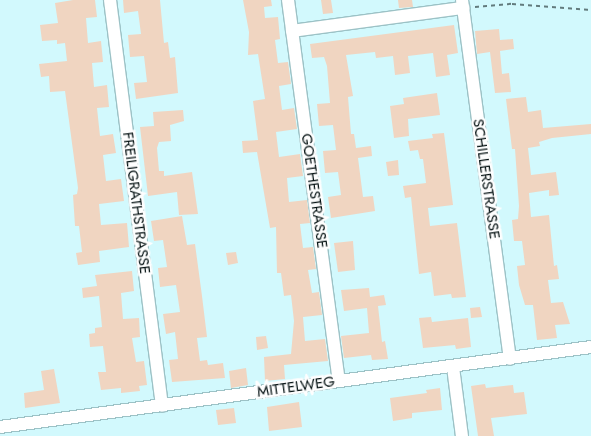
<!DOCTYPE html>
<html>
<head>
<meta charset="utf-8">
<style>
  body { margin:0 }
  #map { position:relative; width:591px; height:436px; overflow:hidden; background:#d2f9fd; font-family:Jost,sans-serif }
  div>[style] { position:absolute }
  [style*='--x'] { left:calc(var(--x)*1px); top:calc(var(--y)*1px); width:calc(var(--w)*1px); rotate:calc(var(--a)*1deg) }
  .building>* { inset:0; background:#f0d5c1 }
  .path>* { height:2px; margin-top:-1px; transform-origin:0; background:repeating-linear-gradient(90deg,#627b7d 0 4px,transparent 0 8px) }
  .roads { filter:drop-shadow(1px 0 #9cc2c6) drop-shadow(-1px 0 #9cc2c6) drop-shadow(0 1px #9cc2c6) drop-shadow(0 -1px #9cc2c6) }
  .minor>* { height:12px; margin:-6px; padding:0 6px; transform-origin:6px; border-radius:6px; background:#fff }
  span { translate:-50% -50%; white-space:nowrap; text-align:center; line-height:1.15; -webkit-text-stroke:5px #fefefe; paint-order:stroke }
  .street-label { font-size:15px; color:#031011 }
</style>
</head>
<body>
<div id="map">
  <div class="building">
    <i style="clip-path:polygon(73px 0,95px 0,97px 17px,86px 18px,88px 43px,101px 41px,103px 62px,92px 63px,94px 87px,107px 85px,109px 107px,97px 108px,100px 136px,113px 134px,116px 153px,103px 155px,106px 181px,121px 179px,124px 201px,99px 204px,101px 225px,127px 223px,129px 247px,99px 251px,100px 262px,78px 265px,76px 253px,82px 252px,79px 226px,75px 226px,73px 195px,77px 194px,78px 188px,65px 91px,50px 92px,49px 76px,41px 77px,39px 64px,67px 61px,65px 43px,57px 44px,57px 40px,42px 41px,40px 25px,58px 23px,55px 3px)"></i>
    <i style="clip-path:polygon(123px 0,160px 0,164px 43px,168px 42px,170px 58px,175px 57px,178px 93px,136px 99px,134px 83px,147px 82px,144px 56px,130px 57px,128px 35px,141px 34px,138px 11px,124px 13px)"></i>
    <i style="clip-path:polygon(243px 0,271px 0,272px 6px,264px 7px,265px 18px,278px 17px,280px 39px,275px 40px,278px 63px,288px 62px,291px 84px,279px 86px,282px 110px,294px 108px,297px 129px,276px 132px,279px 157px,300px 154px,303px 176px,287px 178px,289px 202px,307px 200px,310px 223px,300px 224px,303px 248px,313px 247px,316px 269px,308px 270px,312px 293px,319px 292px,322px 315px,303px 317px,305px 341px,325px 339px,328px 361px,284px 365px,285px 379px,265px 381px,264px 357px,291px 354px,294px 321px,291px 295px,284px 296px,281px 273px,277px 273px,276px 227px,270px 228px,257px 152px,243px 153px,242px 141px,258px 140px,253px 101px,265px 99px,258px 54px,248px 55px,249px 32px)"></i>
    <i style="clip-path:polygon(321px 0,331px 0,333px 13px,323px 14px)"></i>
    <i style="clip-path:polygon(398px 0,412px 0,413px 7px,399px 8px)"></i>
    <i style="clip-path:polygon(454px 25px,458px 53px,447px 55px,450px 75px,436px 77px,433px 53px,408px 56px,410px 73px,395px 75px,393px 56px,376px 58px,375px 52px,346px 55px,353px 96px,348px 97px,351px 134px,354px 134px,356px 148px,371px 146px,372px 156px,358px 158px,363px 197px,373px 196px,375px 211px,331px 218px,328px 197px,341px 195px,338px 172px,325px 173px,323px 151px,336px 150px,333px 125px,319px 126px,317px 104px,330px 103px,327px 66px,324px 57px,312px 58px,310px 44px)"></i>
    <i style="clip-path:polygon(499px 29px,500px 40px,513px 39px,514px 49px,500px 51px,502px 74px,509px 73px,511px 92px,495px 93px,490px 52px,477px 54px,475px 31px)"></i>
    <i style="clip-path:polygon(437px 93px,440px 115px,408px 119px,409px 136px,394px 138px,390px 106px,404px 104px,403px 98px)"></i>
    <i style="clip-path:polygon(526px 97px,528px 112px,541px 110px,543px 128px,591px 124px,591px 134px,552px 138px,539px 142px,540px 146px,528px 148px,531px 175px,556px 172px,559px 195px,549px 196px,549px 190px,529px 193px,531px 217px,549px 215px,554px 266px,557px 265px,559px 279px,548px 280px,551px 303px,563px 302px,570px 324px,555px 325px,557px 338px,537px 340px,533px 305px,525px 305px,519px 285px,517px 266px,525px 265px,522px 241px,514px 241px,512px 220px,518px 219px,519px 206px,515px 149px,512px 149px,506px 99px)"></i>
    <i style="clip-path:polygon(183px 110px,184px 121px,170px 125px,171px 141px,159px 142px,157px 148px,159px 171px,164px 171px,164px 176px,192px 172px,198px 214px,179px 215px,177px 192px,148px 196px,140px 127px,154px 126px,153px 112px)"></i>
    <i style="clip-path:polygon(444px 133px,453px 205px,428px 208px,430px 226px,457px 223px,466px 297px,452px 298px,451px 294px,434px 296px,431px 272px,419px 274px,411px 197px,405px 198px,403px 186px,426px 183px,423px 159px,420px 159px,418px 150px,410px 151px,408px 141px,433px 138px,432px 134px)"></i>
    <i style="clip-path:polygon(398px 160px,399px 175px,388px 176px,386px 162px)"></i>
    <i style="clip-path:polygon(182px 216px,187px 245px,195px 244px,202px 296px,207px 337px,197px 338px,200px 361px,207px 360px,208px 365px,223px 363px,225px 378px,172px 382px,169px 360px,178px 359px,175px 332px,166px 334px,163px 314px,180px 312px,176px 285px,160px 287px,158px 268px,167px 267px,163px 240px,154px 241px,151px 221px)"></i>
    <i style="clip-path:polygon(353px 241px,355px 270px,338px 272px,334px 243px)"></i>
    <i style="clip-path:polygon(236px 252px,238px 263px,228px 265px,226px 253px)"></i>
    <i style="clip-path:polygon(132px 271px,134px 291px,121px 293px,123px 319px,139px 318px,140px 337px,132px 338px,136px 362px,144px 361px,147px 385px,139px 386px,140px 391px,121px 393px,121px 388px,101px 390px,98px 372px,106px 372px,103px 346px,90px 347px,89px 334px,95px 333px,95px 328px,102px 327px,99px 296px,83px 298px,82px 288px,97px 286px,95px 275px)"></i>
    <i style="clip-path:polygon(369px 288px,370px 297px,384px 295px,386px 305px,378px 306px,382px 342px,385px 341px,388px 359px,372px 360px,371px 355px,344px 358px,341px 336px,369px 333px,367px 308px,344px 311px,341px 290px)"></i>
    <i style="clip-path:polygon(480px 307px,482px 317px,471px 318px,470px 308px)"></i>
    <i style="clip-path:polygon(431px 317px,432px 322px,468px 318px,471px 347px,456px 349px,455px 345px,423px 348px,419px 318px)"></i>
    <i style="clip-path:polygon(266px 336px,268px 348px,257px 350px,256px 337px)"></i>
    <i style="clip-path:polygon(246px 368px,248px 385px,231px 388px,229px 371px)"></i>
    <i style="clip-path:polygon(54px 369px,60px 403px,25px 408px,24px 393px,44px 390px,41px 371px)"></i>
    <i style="clip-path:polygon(485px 384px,486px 388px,513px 385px,514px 393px,524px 392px,527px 414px,491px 418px,494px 436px,478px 436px,471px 386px)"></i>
    <i style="clip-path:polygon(440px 388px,442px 410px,412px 413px,412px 418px,393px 421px,390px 398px,427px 393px,426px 390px)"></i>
    <i style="clip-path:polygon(299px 402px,302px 427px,269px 431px,267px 407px)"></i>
    <i style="clip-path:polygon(234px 408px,236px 423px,218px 425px,216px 410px)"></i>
  </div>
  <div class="path">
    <i style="--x:475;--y:7;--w:37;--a:-5"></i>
    <i style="--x:512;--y:4;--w:79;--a:4.3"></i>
  </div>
  <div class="roads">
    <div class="minor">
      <i style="--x:110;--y:0;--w:409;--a:82.7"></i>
      <i style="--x:288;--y:0;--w:384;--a:82.4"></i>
      <i style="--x:462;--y:0;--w:362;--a:82.4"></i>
      <i style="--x:292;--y:31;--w:173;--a:-7.7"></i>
      <i style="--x:453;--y:367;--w:70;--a:82.6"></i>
      <i style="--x:0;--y:427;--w:596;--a:-7.71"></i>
    </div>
  </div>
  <div class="street-label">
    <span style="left:486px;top:179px;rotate:82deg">SCHILLERSTRASSE</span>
    <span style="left:314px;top:191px;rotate:82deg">GOETHESTRASSE</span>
    <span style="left:136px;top:203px;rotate:83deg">FREILIGRATHSTRASSE</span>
    <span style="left:296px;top:387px;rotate:-8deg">MITTELWEG</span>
  </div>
</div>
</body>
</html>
